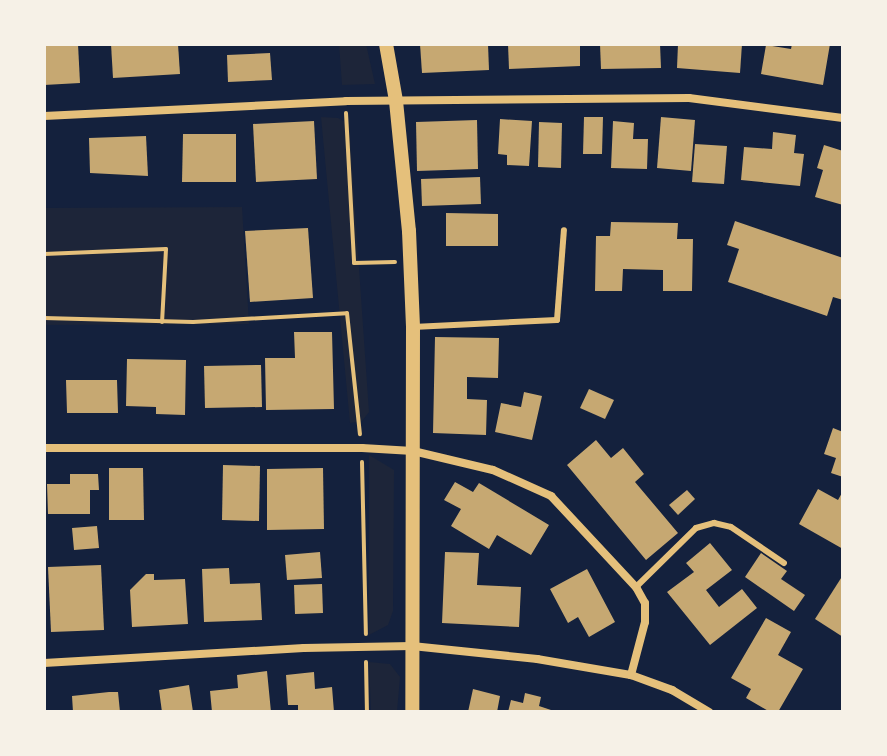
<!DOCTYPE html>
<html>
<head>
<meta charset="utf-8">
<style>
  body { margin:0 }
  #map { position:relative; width:887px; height:756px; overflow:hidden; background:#14213d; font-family:Cabin,sans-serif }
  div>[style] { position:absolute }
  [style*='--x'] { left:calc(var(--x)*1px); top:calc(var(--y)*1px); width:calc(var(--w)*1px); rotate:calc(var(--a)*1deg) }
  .green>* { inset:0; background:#1d2539 }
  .building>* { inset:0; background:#c6a872 }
  .path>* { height:4px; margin:-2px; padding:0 2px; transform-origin:2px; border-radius:2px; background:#e5c07b }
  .service>* { height:6px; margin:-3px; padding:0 3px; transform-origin:3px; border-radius:3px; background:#e5c07b }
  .minor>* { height:8px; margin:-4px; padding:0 4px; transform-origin:4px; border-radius:4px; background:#e5c07b }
  .tertiary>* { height:14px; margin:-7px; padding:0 7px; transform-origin:7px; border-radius:7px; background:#e5c07b }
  span { translate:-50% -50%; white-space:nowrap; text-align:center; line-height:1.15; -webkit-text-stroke:6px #f6f1e7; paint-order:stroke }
  .frame { position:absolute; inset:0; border:46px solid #f6f1e7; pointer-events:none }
</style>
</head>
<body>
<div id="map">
  <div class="green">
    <i style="clip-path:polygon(339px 44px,366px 44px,375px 84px,342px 85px)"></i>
    <i style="clip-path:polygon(321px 117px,338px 118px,349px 124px,369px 412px,362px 421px,350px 423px)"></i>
    <i style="clip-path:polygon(242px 207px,249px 324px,44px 325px,44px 208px)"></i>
    <i style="clip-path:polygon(369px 455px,394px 470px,393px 611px,388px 625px,369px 635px)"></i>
    <i style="clip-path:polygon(369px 662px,390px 664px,400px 677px,397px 712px,371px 712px)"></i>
  </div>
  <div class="building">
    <i style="clip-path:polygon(44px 44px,78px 44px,80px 83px,44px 85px)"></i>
    <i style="clip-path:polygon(111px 44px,178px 44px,180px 74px,113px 78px)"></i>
    <i style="clip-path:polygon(420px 44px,488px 44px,489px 70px,422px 73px)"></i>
    <i style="clip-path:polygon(508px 44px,580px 44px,580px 66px,509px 69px)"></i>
    <i style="clip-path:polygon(600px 44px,660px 44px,661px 68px,601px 69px)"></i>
    <i style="clip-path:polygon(678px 44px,742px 44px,740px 73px,677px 68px)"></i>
    <i style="clip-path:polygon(792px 44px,830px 44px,823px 85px,761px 74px,766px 45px,791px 49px)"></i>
    <i style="clip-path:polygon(270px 53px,272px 80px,228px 82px,227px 55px)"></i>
    <i style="clip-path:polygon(584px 117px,603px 117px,602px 154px,583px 154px)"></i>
    <i style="clip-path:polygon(661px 117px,695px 120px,691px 171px,657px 168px)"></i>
    <i style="clip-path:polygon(500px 119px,532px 121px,529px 166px,507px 165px,507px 155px,498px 154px)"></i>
    <i style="clip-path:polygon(477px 120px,478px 169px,417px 171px,416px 122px)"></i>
    <i style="clip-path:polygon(314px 121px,317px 179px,256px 182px,253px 124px)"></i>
    <i style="clip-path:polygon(613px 121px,634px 123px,633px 139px,648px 139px,647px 169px,611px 168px)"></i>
    <i style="clip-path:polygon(539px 122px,562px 123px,561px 168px,538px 167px)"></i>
    <i style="clip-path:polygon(773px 132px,796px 135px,794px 153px,804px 154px,800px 186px,741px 180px,744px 147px,772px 149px)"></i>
    <i style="clip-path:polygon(183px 134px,236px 134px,236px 182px,182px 182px)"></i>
    <i style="clip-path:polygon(146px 136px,148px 176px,90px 173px,89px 138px)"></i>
    <i style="clip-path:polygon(695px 144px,727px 146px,724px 184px,692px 182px)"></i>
    <i style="clip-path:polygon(824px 145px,843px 151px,843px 205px,815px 197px,823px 170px,817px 168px)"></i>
    <i style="clip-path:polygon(480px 177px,481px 204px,422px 206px,421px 179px)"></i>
    <i style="clip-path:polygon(446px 213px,498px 214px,498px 246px,446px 246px)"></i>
    <i style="clip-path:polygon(735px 221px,843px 258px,843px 300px,833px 297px,827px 316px,728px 282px,739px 249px,727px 245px)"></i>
    <i style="clip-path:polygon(611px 222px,678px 223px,677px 239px,693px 239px,692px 291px,663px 291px,663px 270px,623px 269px,622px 291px,595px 291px,596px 236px,610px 236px)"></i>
    <i style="clip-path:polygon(308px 228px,313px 298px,250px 302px,245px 231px)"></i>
    <i style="clip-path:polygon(294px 332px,332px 332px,334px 409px,266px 410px,265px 358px,295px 358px)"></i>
    <i style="clip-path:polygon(435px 337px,499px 338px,498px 378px,467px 377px,467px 399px,487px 400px,486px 435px,433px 433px)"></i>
    <i style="clip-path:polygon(127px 359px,186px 360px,185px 415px,156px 414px,156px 407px,126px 406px)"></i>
    <i style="clip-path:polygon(261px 365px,262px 407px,205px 408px,204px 366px)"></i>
    <i style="clip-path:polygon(66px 380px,117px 380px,118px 413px,67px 413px)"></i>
    <i style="clip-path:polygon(589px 389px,614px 400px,605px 419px,580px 408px)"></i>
    <i style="clip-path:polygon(524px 392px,542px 396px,532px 440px,495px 432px,501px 403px,521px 407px)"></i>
    <i style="clip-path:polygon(833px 428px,843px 432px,843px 477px,831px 473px,836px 458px,824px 454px)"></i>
    <i style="clip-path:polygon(596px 440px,611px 458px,623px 448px,644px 474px,635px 482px,678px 533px,646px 560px,567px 465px)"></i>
    <i style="clip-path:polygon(223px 465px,260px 466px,259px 521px,222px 520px)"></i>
    <i style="clip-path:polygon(109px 468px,143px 468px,144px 520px,109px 520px)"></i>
    <i style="clip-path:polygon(323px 468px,324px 529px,267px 530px,267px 469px)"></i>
    <i style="clip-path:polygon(70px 474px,98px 474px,99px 490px,90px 490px,90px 514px,48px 514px,47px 484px,70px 484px)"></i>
    <i style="clip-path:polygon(455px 482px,473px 492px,479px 483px,549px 525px,531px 555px,497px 535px,489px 549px,451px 526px,461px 509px,444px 500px)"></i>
    <i style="clip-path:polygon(818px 489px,838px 500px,843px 491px,843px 549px,799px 524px)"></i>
    <i style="clip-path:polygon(687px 490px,695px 499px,678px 515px,669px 505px)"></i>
    <i style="clip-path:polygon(97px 526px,99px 548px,74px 550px,72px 528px)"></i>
    <i style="clip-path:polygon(710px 543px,732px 570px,706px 590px,719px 607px,742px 589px,757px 608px,710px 645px,667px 592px,694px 572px,686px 563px)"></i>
    <i style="clip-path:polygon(320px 552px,322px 578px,287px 580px,285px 555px)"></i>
    <i style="clip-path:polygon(445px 552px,479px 553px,477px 585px,521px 587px,519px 627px,442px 623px)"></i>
    <i style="clip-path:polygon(761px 553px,787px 571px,781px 579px,805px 595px,794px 611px,745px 577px)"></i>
    <i style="clip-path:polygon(101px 565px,104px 630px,51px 632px,48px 567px)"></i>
    <i style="clip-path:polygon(229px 568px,230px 584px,260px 583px,262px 620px,204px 622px,202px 569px)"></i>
    <i style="clip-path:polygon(587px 569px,615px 622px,589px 637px,578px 617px,568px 623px,550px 589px)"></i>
    <i style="clip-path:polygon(146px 574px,154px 574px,154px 580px,185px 579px,188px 624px,132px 627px,130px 590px)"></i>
    <i style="clip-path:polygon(843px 575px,843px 637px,815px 619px)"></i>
    <i style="clip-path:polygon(322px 584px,323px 613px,295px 614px,294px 585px)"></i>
    <i style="clip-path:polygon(766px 618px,791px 632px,778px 655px,803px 669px,778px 712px,770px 712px,746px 698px,751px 689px,731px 678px)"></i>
    <i style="clip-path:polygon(267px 671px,271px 712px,212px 712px,210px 691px,238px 688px,237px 675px)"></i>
    <i style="clip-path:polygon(314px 672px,315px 689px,332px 687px,334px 712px,298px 712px,298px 705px,288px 705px,286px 675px)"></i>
    <i style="clip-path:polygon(189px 685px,193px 712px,162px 712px,159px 690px)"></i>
    <i style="clip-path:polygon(473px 689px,500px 696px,497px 712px,468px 712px)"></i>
    <i style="clip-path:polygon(109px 692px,118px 692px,120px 712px,73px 712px,72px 696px)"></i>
    <i style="clip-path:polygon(525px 693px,541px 697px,539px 706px,557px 712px,508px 712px,511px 700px,523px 703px)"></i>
  </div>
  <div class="path">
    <i style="--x:346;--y:113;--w:150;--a:86.9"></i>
    <i style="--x:354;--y:263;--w:41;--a:-1.4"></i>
    <i style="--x:44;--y:254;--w:122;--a:-2.3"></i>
    <i style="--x:166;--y:249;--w:73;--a:93.1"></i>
    <i style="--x:44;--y:318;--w:149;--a:1.5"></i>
    <i style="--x:193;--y:322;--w:154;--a:-3.3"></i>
    <i style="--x:347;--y:313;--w:122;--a:83.9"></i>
    <i style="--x:362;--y:462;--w:172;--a:88.7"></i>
    <i style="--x:366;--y:662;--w:50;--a:88.9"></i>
  </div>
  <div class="service">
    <i style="--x:413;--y:327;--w:144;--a:-2.8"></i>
    <i style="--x:557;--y:320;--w:90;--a:-85.6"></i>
    <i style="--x:636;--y:587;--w:84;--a:-44.5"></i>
    <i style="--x:696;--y:528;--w:19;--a:-16"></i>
    <i style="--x:714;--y:523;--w:17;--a:13"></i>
    <i style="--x:731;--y:527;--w:64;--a:34.2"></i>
  </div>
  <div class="minor">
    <i style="--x:44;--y:116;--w:302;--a:-2.8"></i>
    <i style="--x:346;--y:101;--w:343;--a:-0.5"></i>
    <i style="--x:689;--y:98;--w:155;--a:7.4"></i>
    <i style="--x:44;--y:448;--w:318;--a:0"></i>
    <i style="--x:362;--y:448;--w:51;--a:3.4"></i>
    <i style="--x:413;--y:451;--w:82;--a:13.4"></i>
    <i style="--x:493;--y:470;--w:64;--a:24.1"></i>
    <i style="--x:551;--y:496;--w:125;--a:47"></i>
    <i style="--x:636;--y:587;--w:18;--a:61"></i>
    <i style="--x:645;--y:603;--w:19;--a:90"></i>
    <i style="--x:645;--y:622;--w:55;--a:104.8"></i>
    <i style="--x:44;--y:663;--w:260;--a:-3.3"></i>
    <i style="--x:304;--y:648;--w:108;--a:-1.1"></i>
    <i style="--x:412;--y:646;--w:126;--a:5.9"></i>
    <i style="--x:537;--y:659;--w:95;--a:9.7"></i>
    <i style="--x:631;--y:675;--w:44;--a:20.1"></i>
    <i style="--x:672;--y:690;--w:43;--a:30.7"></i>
  </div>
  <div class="tertiary">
    <i style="--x:386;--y:44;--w:58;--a:80"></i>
    <i style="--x:396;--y:101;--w:131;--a:84.3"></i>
    <i style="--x:409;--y:231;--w:96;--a:87.6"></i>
    <i style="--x:413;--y:327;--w:385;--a:90.1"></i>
  </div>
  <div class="frame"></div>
</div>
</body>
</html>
